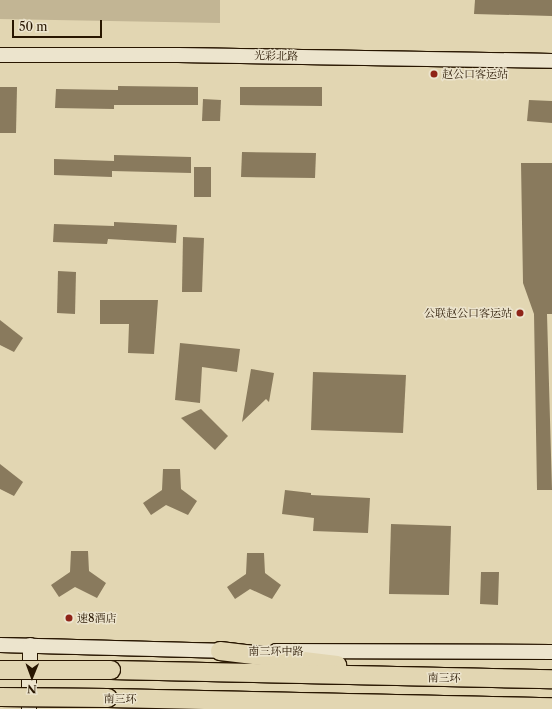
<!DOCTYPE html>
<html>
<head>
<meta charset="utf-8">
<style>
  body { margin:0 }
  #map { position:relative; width:552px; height:709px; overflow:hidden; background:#e2d6b2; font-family:"Libre Caslon Text","Noto Serif SC",serif }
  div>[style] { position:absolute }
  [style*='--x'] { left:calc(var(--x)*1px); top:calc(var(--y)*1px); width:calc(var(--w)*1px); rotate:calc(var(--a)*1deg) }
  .green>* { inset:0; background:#c2b594 }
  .building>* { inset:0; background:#897a5d }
  .roads { filter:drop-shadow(1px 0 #281600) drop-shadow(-1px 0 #281600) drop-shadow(0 1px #281600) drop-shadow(0 -1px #281600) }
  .secondary>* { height:14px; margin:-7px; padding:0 7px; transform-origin:7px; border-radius:7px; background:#ece4cd }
  .highway>* { height:18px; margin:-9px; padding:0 9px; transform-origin:9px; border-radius:9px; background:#e2d6b2 }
  .bridges { filter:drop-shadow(1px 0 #281600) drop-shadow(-1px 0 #281600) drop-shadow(0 1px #281600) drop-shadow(0 -1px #281600) }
  .highway-bridge>* { height:18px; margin:-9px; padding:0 9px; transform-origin:9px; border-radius:9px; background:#e2d6b2 }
  .dots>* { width:11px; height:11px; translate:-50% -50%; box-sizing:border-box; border:2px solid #ece4cd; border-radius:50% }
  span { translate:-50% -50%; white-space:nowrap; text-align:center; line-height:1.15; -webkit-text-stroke:3px #ece4cd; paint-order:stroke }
  .street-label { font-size:11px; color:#281600 }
  .poi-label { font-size:11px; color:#281600 }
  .left { translate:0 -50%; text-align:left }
  .right { translate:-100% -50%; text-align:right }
  .north { position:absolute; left:12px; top:657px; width:40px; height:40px; -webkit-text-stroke:3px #ece4cd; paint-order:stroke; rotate:181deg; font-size:11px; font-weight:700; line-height:16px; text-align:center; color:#281600 }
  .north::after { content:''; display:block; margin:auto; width:14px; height:18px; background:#281600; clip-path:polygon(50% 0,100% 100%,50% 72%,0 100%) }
  .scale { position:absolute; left:12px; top:20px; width:90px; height:18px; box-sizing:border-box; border:2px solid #281600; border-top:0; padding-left:5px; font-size:12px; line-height:14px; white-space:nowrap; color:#281600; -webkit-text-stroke:3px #ece4cd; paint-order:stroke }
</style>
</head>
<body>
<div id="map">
  <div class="green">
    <i style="clip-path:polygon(0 0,220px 0,220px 23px,0 19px)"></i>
  </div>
  <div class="building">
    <i style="clip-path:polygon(475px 0,552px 0,552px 16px,474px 14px)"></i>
    <i style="clip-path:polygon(118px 86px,198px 87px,198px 105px,114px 105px,114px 109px,55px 108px,56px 89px,118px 90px)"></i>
    <i style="clip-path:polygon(0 87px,17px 87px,16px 133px,0 133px)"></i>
    <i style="clip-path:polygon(240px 87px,322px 87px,322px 106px,240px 105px)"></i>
    <i style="clip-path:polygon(203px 99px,221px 100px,220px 121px,202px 121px)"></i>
    <i style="clip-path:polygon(529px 100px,552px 101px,552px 123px,527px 121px)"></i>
    <i style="clip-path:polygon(242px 152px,316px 153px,315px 178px,241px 177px)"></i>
    <i style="clip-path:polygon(114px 155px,191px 157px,191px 173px,112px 171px,112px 177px,54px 175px,54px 159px,114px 161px)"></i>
    <i style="clip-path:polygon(521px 163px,552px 163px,552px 314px,547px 314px,552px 490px,537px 490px,534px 314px,523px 283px)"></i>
    <i style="clip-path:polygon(194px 167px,211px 167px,211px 197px,194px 197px)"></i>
    <i style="clip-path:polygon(114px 222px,177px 225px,176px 243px,108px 239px,107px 244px,53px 242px,54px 224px,114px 226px)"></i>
    <i style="clip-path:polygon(183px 237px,204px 238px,202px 292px,182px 292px)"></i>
    <i style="clip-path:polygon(58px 271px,76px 272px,75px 314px,57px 313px)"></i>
    <i style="clip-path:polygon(100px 300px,158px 300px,154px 354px,128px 353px,129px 324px,100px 324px)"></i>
    <i style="clip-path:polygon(0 320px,23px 338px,14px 352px,0 345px)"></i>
    <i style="clip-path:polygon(180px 343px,240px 349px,237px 372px,202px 367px,200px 403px,175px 400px)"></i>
    <i style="clip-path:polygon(251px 369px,274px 373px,269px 402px,266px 399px,242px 422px)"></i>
    <i style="clip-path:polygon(313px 372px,406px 375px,403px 433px,311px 430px)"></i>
    <i style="clip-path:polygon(201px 409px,228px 436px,215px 450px,181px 418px)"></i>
    <i style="clip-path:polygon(0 464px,23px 482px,14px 496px,0 489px)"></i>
    <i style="clip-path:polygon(163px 469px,180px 469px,181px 489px,197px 501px,188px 515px,166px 505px,151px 515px,143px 503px,162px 490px)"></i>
    <i style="clip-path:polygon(285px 490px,311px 493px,311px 495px,370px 498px,368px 533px,313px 531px,314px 518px,282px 514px)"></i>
    <i style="clip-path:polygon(391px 524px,451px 526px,449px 595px,389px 594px)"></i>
    <i style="clip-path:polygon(71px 551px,88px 551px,89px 571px,106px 583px,97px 598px,75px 587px,59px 597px,51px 585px,70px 572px)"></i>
    <i style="clip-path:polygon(247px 553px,264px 553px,265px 573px,281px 585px,272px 599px,250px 589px,235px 599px,227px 587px,246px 574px)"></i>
    <i style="clip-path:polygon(481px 572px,499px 572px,498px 605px,480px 604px)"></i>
  </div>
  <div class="roads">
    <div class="secondary">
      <i style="--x:0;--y:55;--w:178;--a:0"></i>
      <i style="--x:178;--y:55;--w:374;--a:0.9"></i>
      <i style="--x:0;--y:645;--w:230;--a:1.5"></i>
      <i style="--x:276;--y:651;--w:276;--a:0.2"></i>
      <i style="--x:29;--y:709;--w:64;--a:-89.1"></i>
    </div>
    <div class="highway">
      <i style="--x:220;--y:651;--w:118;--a:6.8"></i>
      <i style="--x:111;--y:670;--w:441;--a:1.2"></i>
      <i style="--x:108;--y:698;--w:444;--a:1.2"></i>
    </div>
  </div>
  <div class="bridges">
    <div class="highway-bridge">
      <i style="--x:0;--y:670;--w:111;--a:0"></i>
      <i style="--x:0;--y:697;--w:108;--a:0.5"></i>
    </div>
  </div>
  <div class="dots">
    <i style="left:434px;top:74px;background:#8f2418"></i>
    <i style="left:520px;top:313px;background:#8f2418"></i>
    <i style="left:69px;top:618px;background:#8f2418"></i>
  </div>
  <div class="street-label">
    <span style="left:276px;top:56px;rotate:1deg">光彩北路</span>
    <span style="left:276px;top:651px">南三环中路</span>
    <span style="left:444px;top:678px;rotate:1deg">南三环</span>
    <span style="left:120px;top:699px;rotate:1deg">南三环</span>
  </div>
  <div class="poi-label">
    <span class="left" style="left:442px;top:74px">赵公口客运站</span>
    <span class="right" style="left:512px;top:313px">公联赵公口客运站</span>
    <span class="left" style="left:77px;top:618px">速8酒店</span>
  </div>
  <div class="north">N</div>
  <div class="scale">50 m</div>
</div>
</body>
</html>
